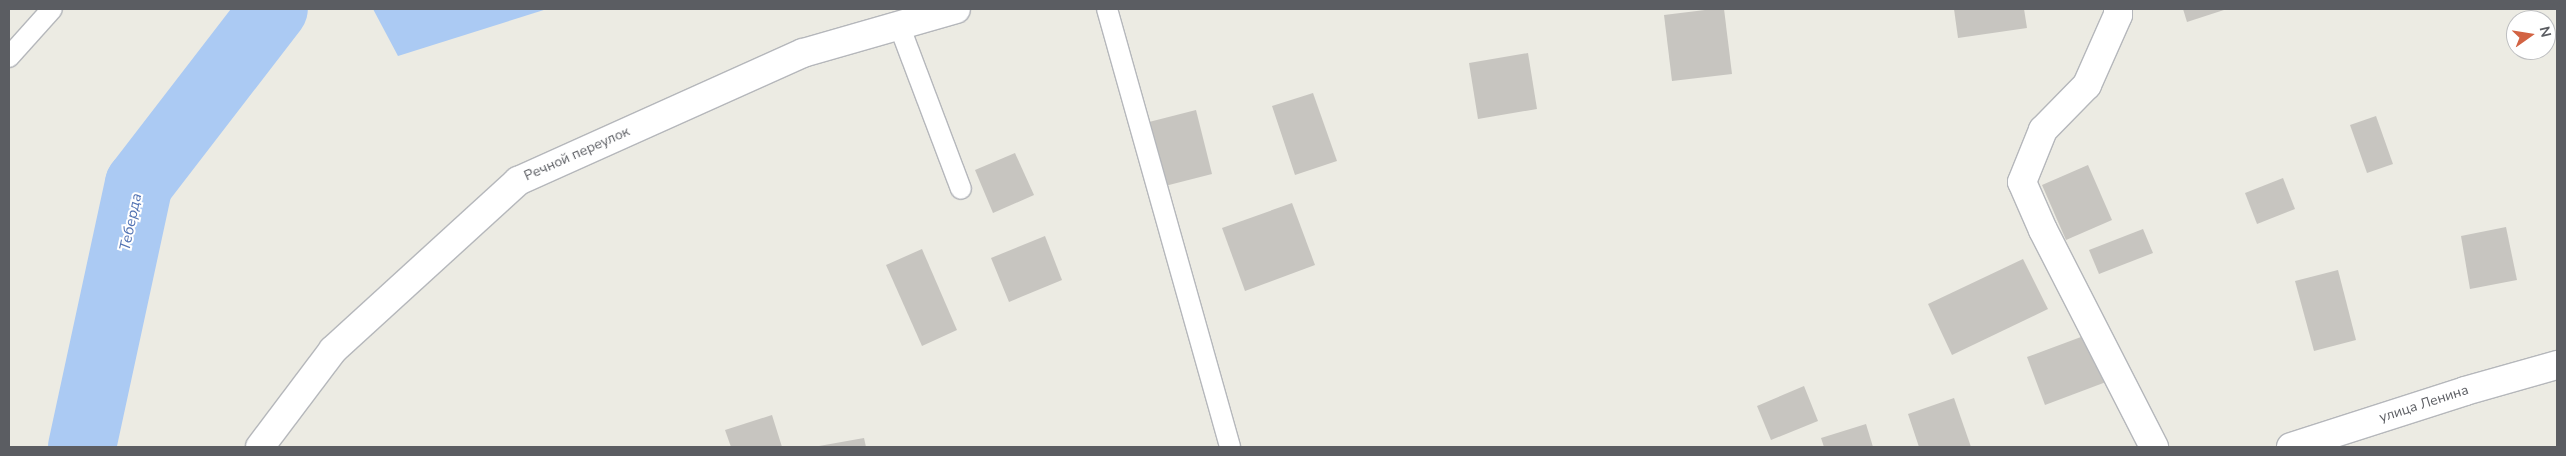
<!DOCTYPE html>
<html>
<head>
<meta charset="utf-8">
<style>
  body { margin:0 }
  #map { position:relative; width:2566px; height:456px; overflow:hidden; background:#ecebe3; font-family:"Nunito Sans",sans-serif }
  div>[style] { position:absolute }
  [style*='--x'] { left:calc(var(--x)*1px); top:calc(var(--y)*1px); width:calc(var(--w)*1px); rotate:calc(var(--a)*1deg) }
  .water>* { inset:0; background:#abcaf3 }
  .river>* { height:68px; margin:-34px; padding:0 34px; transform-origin:34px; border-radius:34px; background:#abcaf3 }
  .building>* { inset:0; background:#c7c5c0 }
  .roads { filter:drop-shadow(1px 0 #b5b7bb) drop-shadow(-1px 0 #b5b7bb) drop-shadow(0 1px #b5b7bb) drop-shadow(0 -1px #b5b7bb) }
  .service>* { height:20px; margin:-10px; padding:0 10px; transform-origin:10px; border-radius:10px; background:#fff }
  .minor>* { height:28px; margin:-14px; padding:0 14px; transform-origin:14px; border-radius:14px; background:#fff }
  .secondary>* { height:28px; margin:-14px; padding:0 14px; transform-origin:14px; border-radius:14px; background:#fff }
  span { translate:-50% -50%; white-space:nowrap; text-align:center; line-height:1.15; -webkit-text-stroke:4px #fff; paint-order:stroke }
  .street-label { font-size:14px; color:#5b5d62 }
  .water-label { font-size:15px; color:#5273b3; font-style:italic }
  .frame { position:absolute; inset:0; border:10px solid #5b5d62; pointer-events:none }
  .north { position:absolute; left:2506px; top:10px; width:50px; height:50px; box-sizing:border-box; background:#fff; border:1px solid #bdbec0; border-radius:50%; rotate:77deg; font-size:14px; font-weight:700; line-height:20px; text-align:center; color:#5b5d62 }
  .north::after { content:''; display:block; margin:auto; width:18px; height:22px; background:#d26343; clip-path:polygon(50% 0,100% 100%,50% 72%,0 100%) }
</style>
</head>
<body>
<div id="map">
  <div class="water">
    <i style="clip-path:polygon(373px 9px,547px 9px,398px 56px)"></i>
  </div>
  <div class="river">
    <i style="--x:82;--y:447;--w:269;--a:-77.8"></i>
    <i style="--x:139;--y:184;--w:221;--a:-52.4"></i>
  </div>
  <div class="building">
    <i style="clip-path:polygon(1713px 9px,1724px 9px,1732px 74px,1672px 81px,1664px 15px)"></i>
    <i style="clip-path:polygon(1954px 9px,2024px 9px,2027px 28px,1958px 38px)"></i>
    <i style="clip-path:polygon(2183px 9px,2227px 9px,2187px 22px)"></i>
    <i style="clip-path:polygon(1528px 53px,1537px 109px,1478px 119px,1469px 63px)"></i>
    <i style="clip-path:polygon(1313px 93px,1337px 161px,1295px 175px,1272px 106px)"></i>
    <i style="clip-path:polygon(1196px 110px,1212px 174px,1165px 186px,1149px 122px)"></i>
    <i style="clip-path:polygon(2376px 116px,2393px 164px,2367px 173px,2350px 125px)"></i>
    <i style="clip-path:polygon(1015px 153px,1034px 195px,993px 213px,975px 170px)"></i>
    <i style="clip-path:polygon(2088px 165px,2112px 220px,2066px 240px,2042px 185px)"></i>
    <i style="clip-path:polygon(2283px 178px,2295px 209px,2257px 224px,2245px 193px)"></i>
    <i style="clip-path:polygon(1292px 203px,1315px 265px,1245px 291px,1222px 228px)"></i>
    <i style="clip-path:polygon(2506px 227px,2517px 280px,2470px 289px,2461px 236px)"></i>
    <i style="clip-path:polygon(2143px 229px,2153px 253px,2099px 274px,2089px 250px)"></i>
    <i style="clip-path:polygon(1045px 236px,1062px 280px,1009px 302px,991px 258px)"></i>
    <i style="clip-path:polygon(922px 249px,957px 330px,922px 346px,886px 265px)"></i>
    <i style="clip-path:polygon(2023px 259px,2048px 309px,1952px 355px,1928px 304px)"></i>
    <i style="clip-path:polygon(2338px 270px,2356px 340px,2314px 351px,2295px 281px)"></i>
    <i style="clip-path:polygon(2089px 334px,2106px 382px,2045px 405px,2027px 357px)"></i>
    <i style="clip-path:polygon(1804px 386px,1818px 421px,1771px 440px,1757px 406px)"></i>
    <i style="clip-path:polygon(1954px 398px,1971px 447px,1919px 447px,1908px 414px)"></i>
    <i style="clip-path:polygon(772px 415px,782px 447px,731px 447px,725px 430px)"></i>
    <i style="clip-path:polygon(1866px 424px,1873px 447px,1824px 447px,1821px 438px)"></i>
    <i style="clip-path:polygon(864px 438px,866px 447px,819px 447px,819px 446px)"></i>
  </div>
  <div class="roads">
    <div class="service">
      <i style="--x:1107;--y:9;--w:455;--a:74.3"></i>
      <i style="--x:899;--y:25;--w:175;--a:69.3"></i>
      <i style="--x:9;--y:57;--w:64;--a:-48.1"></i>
    </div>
    <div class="minor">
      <i style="--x:2118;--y:9;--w:6;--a:90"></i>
      <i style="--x:2118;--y:15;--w:77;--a:113.9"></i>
      <i style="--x:2087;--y:85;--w:63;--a:134.4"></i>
      <i style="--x:2043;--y:130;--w:56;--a:112"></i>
      <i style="--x:2022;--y:182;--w:52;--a:66.4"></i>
      <i style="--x:2043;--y:230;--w:244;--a:62.9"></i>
      <i style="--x:260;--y:447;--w:121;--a:-53"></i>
      <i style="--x:333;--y:350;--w:251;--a:-42.4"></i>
      <i style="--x:518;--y:181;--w:312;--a:-24.2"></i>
      <i style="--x:803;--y:53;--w:159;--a:-16"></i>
    </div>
    <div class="secondary">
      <i style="--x:2291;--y:447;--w:183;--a:-17.8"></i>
      <i style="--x:2465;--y:391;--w:96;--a:-15.8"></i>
    </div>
  </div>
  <div class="street-label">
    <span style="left:577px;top:154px;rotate:-24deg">Речной переулок</span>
    <span style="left:2424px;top:404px;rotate:-18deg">улица Ленина</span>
  </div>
  <div class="water-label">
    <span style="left:131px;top:222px;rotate:-78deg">Теберда</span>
  </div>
  <div class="frame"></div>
  <div class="north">N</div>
</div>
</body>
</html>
